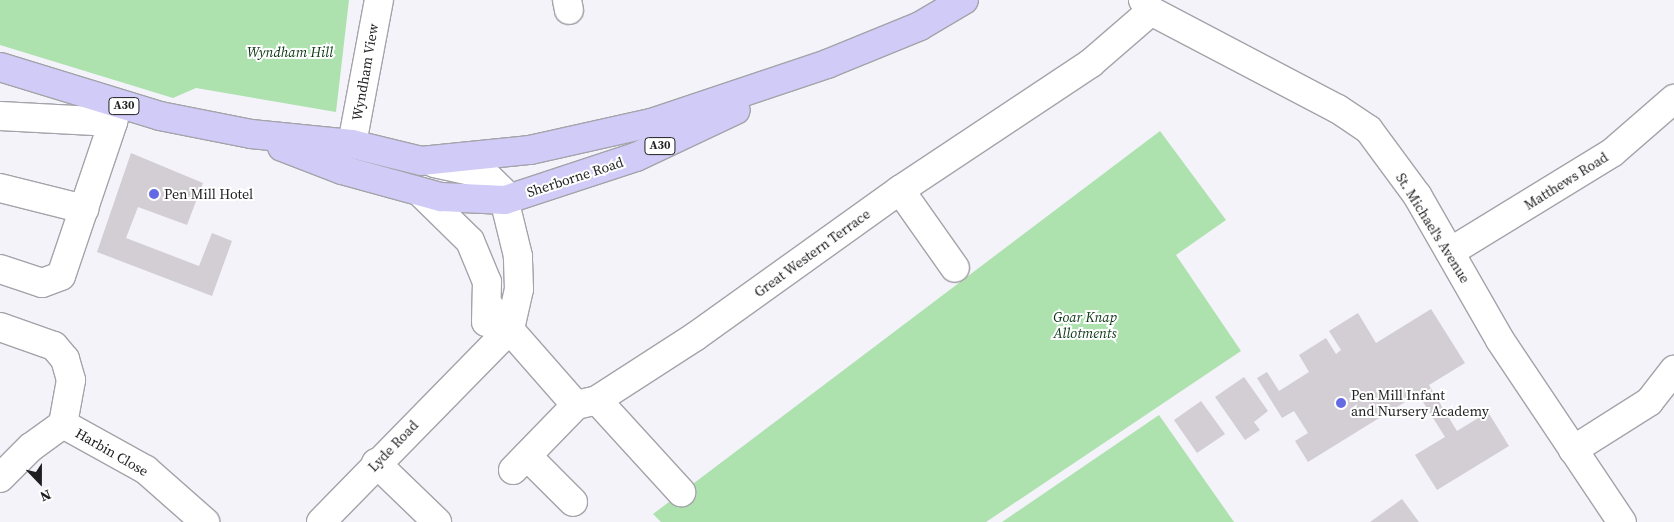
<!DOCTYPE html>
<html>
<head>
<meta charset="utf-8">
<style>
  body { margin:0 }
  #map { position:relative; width:1674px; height:522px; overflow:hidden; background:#f4f3fa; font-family:"Source Serif 4",serif }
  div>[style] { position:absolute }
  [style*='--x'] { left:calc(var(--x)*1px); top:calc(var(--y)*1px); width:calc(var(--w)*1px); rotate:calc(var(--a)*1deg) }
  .green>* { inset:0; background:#ade2af }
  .building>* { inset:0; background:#d2ced4 }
  .roads { filter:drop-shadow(1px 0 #a4a3a9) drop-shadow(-1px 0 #a4a3a9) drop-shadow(0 1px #a4a3a9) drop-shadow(0 -1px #a4a3a9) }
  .minor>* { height:28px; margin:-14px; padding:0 14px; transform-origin:14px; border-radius:14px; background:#fff }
  .major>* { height:28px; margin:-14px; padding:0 14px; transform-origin:14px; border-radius:14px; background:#d1cbf7 }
  .dots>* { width:14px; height:14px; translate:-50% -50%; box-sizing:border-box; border:2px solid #fff; border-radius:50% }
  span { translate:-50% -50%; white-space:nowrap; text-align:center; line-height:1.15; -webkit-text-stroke:4px #fff; paint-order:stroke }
  .shield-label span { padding:1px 4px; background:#fff; border:1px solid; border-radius:4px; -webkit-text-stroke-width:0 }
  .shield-label { font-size:12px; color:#1f1f21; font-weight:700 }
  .park-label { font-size:14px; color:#0a3511; font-style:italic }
  .street-label { font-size:14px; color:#1f1f21 }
  .poi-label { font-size:14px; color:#1f1f21 }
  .left { translate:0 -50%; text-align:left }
  .north { position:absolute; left:15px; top:457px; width:50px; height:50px; -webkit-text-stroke:4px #fff; paint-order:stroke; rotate:158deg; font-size:14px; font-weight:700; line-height:20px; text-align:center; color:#1f1f21 }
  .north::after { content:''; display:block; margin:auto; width:18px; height:22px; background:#1f1f21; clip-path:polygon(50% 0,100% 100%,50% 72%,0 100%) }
</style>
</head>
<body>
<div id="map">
  <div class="green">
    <i style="clip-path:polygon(0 0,349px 0,336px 112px,196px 88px,173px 98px,0 45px)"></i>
    <i style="clip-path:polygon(1160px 131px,1226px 220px,1176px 255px,1241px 351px,986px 522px,661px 522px,653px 514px)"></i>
    <i style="clip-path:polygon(1159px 415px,1234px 522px,1002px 522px)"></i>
  </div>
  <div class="building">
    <i style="clip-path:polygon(131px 153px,203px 183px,187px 225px,138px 207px,126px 238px,199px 266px,212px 233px,232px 241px,212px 296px,97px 252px)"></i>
    <i style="clip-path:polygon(1431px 309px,1465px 363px,1429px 385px,1457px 431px,1488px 412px,1509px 446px,1437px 490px,1415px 455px,1445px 437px,1418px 394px,1308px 462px,1295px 441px,1308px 433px,1294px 411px,1282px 418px,1257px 378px,1267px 372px,1279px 391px,1309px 372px,1299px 355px,1326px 338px,1336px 354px,1341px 350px,1329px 331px,1358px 313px,1376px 343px)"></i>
    <i style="clip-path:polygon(1244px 377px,1268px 411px,1254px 422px,1260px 430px,1245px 440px,1215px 397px)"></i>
    <i style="clip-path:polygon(1201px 401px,1225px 434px,1197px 453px,1174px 420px)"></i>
    <i style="clip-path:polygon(1402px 499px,1419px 522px,1370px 522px)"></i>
  </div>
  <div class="roads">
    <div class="minor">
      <i style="--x:567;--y:0;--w:10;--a:79"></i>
      <i style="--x:1143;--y:0;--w:14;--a:54"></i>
      <i style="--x:1151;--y:11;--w:211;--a:27.7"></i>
      <i style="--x:1338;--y:109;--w:37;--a:34"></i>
      <i style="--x:1369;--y:130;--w:81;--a:53.6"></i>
      <i style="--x:1417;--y:195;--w:167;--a:60.2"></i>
      <i style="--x:1500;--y:340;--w:219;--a:56.2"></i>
      <i style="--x:0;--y:116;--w:113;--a:3"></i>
      <i style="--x:113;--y:122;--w:17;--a:-77"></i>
      <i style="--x:352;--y:144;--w:147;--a:-79.4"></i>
      <i style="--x:0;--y:188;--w:87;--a:14"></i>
      <i style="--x:900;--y:190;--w:95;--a:54.8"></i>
      <i style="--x:420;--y:192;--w:70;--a:44.4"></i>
      <i style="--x:470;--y:241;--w:44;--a:67.5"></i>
      <i style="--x:487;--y:282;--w:40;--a:91.4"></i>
      <i style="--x:1450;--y:252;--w:191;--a:-31.5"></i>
      <i style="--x:1613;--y:152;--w:81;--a:-41"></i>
      <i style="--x:0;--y:269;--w:44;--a:18.4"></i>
      <i style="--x:42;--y:283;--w:20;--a:-20"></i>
      <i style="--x:61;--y:276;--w:163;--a:-71.3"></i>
      <i style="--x:488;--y:305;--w:133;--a:48.7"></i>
      <i style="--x:576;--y:405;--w:22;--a:-13"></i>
      <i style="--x:597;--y:400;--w:118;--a:-32.9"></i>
      <i style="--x:696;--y:336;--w:251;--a:-35.6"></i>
      <i style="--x:900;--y:190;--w:229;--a:-33.6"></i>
      <i style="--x:1091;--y:63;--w:79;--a:-40.9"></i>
      <i style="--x:0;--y:327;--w:57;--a:19.4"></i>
      <i style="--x:54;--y:346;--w:17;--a:50"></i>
      <i style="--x:65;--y:359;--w:22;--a:74"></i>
      <i style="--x:71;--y:380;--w:45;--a:100.3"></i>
      <i style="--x:63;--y:424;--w:39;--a:144"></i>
      <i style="--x:31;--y:447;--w:44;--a:135"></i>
      <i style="--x:597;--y:400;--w:125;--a:47.6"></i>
      <i style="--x:63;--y:424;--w:95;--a:29"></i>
      <i style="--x:146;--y:470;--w:79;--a:41.4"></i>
      <i style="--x:1573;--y:450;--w:90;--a:-32.3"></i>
      <i style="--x:1649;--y:402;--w:41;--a:-52"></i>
      <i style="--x:527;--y:456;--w:65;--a:45"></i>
      <i style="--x:376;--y:463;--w:85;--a:44"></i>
      <i style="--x:513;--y:470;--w:91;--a:-45.9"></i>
      <i style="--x:321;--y:522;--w:270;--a:-45.6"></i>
      <i style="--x:510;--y:329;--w:41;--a:-77.3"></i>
      <i style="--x:519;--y:289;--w:33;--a:-92"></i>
      <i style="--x:518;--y:256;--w:67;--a:-103.8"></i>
      <i style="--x:502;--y:191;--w:24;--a:-135"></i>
      <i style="--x:485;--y:174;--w:52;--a:-167.8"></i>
    </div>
    <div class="major">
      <i style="--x:0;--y:67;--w:167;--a:17"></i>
      <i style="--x:160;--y:116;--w:93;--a:11.2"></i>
      <i style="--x:251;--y:134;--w:101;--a:5.7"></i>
      <i style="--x:352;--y:144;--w:71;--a:13.8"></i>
      <i style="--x:421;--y:161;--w:110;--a:-5.8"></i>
      <i style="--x:530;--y:150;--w:124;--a:-12.6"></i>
      <i style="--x:651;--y:123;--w:186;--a:-18.5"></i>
      <i style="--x:827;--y:64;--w:100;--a:-22.2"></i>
      <i style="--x:920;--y:26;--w:51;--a:-30.6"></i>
      <i style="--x:282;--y:147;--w:64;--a:21"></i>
      <i style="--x:342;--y:170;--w:103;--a:15.3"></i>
      <i style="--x:441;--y:197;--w:64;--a:2.7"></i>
      <i style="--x:505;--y:200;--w:138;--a:-18.2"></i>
      <i style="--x:636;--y:157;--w:110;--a:-25.2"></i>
    </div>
  </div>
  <div class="dots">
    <i style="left:154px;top:194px;background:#646ae3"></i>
    <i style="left:1341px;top:403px;background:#646ae3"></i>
  </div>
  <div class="shield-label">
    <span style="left:124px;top:106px">A30</span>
    <span style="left:660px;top:146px">A30</span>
  </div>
  <div class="park-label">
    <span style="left:290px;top:52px">Wyndham Hill</span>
    <span style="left:1085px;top:325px">Goar Knap<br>Allotments</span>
  </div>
  <div class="street-label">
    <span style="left:365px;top:72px;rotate:-80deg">Wyndham View</span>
    <span style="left:575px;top:177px;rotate:-18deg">Sherborne Road</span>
    <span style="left:1566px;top:181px;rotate:-32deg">Matthews Road</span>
    <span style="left:1433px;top:228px;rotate:58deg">St. Michael's Avenue</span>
    <span style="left:812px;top:253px;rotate:-36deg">Great Western Terrace</span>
    <span style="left:393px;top:446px;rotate:-46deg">Lyde Road</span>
    <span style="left:112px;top:452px;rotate:30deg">Harbin Close</span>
  </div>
  <div class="poi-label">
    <span class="left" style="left:164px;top:194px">Pen Mill Hotel</span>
    <span class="left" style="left:1351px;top:403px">Pen Mill Infant<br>and Nursery Academy</span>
  </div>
  <div class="north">N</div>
</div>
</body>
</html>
